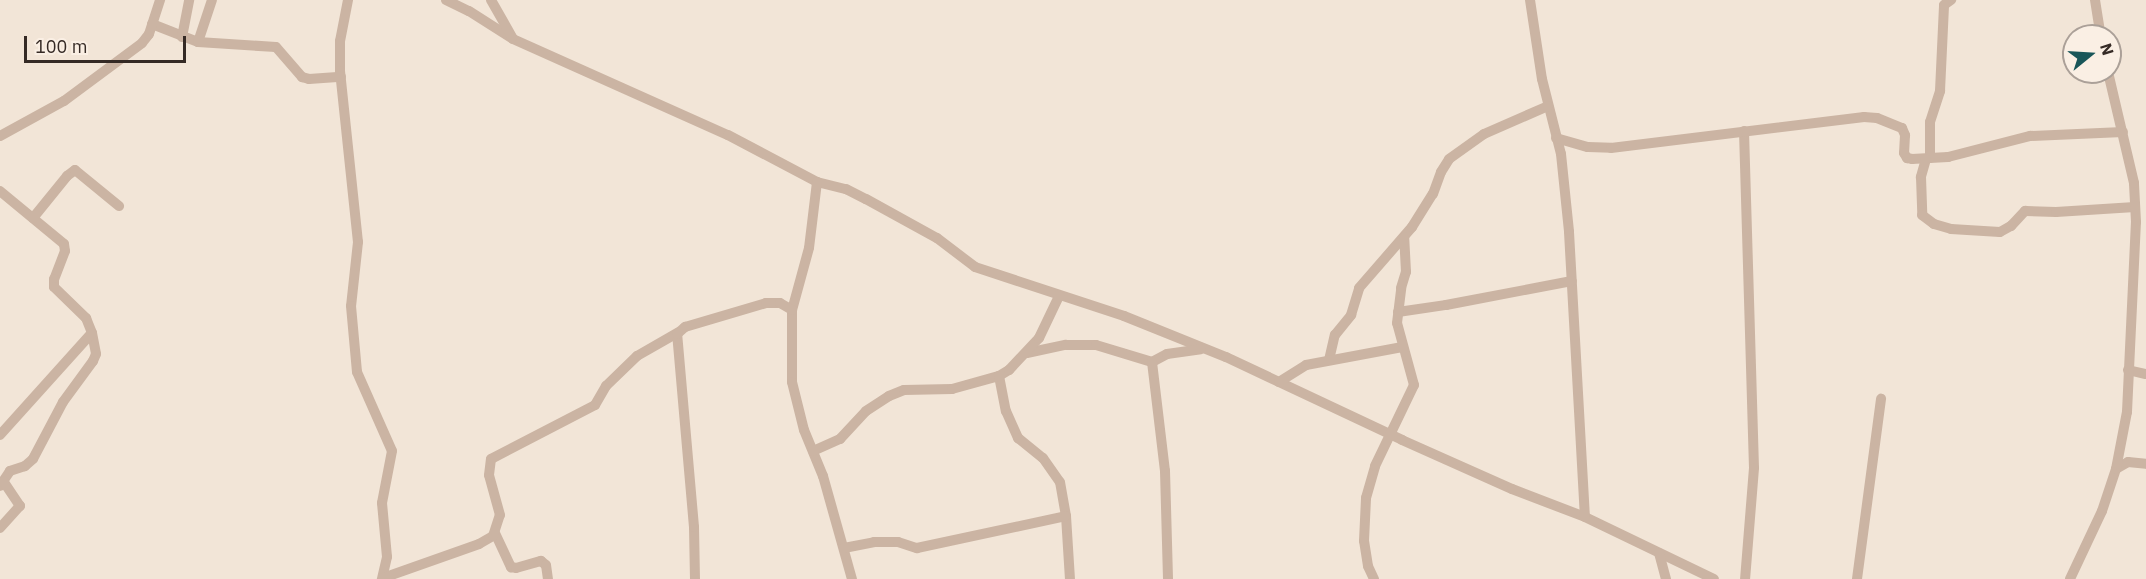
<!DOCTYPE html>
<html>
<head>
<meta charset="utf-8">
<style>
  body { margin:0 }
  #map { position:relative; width:2146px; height:579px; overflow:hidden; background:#f2e5d7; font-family:"IBM Plex Sans",sans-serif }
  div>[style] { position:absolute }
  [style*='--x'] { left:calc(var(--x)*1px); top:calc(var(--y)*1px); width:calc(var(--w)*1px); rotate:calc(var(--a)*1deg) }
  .minor>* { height:10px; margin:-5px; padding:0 5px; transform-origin:5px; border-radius:5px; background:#cbb4a3 }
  span { translate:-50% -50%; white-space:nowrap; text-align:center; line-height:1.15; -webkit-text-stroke:6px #faefe4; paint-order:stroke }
  .north { position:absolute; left:2062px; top:24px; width:60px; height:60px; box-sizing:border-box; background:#faefe4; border:2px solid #aba098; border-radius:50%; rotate:72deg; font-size:16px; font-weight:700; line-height:24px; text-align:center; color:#352a25 }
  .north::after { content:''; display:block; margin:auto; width:21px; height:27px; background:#195659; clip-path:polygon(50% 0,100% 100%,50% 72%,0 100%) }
  .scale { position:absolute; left:24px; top:36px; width:162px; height:27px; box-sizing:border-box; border:3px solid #352a25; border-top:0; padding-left:8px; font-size:18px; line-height:21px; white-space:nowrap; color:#352a25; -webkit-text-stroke:4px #faefe4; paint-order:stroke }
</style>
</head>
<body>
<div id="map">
  <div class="minor">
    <i style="--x:348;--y:0;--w:42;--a:101"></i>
    <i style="--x:340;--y:41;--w:30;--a:90"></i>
    <i style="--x:340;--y:71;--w:172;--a:84"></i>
    <i style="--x:358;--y:242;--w:64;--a:96.2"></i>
    <i style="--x:351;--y:306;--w:66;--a:84.8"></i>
    <i style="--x:357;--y:372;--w:86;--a:66.1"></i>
    <i style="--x:392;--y:451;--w:53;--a:100.9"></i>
    <i style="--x:382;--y:503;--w:54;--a:84.7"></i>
    <i style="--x:387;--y:557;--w:23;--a:103"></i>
    <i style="--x:446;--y:0;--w:25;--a:26"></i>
    <i style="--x:469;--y:11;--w:52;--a:32.5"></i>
    <i style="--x:513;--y:39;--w:235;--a:24.1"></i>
    <i style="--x:728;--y:135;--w:101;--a:27.8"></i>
    <i style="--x:817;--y:182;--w:30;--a:14"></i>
    <i style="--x:846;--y:189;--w:22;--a:27"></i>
    <i style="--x:866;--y:199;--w:81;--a:28.8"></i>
    <i style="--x:937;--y:238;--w:48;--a:37.3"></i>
    <i style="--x:975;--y:267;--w:157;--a:18.2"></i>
    <i style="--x:1124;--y:316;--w:110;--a:21.9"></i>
    <i style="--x:1226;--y:357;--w:195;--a:25.2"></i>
    <i style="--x:1402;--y:440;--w:120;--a:24"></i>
    <i style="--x:1512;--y:489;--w:78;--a:21"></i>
    <i style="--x:1585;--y:517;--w:143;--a:25.7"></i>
    <i style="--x:491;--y:0;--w:43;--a:60.4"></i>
    <i style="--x:1530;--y:0;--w:80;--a:81.4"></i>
    <i style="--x:1542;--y:79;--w:77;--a:75.8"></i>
    <i style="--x:1561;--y:154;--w:78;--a:84.1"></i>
    <i style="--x:1569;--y:232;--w:285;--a:86.8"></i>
    <i style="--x:2095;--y:0;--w:36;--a:81"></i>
    <i style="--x:152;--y:24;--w:49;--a:21.4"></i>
    <i style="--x:198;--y:42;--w:78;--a:3.7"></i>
    <i style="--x:276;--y:47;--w:40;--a:49"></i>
    <i style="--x:302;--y:77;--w:7;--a:16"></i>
    <i style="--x:309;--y:79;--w:32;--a:-4"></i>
    <i style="--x:182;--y:37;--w:38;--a:-79"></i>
    <i style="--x:198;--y:42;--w:44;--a:-71.6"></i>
    <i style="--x:1744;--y:131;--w:337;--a:88.3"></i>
    <i style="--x:1754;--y:468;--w:111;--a:94.6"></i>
    <i style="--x:0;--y:136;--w:73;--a:-28.7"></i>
    <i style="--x:64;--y:101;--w:97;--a:-36.6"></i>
    <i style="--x:142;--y:43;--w:11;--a:-52"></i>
    <i style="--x:149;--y:34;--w:36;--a:-72"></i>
    <i style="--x:1556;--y:138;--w:33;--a:16"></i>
    <i style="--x:1588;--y:147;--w:23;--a:2"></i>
    <i style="--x:1611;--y:148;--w:255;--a:-7"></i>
    <i style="--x:1864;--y:117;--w:13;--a:4"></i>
    <i style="--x:1877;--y:118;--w:27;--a:22"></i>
    <i style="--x:1902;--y:128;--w:8;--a:67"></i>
    <i style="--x:1905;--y:135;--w:18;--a:93"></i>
    <i style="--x:1904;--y:153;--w:6;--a:59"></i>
    <i style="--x:1907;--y:158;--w:5;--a:11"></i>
    <i style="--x:1912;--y:159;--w:36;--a:-3"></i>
    <i style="--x:1948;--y:157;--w:85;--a:-14.4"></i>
    <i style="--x:2030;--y:136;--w:93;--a:-2.5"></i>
    <i style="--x:1930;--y:158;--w:36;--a:-90"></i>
    <i style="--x:1930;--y:122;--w:33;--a:-72"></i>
    <i style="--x:1940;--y:91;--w:86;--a:-87.3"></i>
    <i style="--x:1944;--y:5;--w:9;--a:-36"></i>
    <i style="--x:1926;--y:159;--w:19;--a:106"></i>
    <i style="--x:1921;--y:177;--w:38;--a:88"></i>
    <i style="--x:1922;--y:215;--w:15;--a:37"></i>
    <i style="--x:1934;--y:224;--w:18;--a:16"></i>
    <i style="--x:1951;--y:229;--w:49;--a:3.5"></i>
    <i style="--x:2000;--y:232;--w:13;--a:-29"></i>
    <i style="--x:2011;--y:226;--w:21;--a:-47"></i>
    <i style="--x:2025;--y:211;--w:31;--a:2"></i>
    <i style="--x:2056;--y:212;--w:79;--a:-3.6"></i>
    <i style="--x:817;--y:182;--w:66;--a:96.9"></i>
    <i style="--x:809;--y:248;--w:64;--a:105.3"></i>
    <i style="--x:792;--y:310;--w:72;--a:90"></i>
    <i style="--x:792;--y:382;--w:49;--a:76"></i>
    <i style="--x:804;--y:430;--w:50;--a:67.6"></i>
    <i style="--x:823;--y:476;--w:107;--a:74.3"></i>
    <i style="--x:0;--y:191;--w:83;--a:39.6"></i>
    <i style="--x:64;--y:244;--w:7;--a:82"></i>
    <i style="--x:65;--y:251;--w:30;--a:111"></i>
    <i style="--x:54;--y:279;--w:8;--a:90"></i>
    <i style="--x:54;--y:287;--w:45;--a:44.1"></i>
    <i style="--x:86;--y:318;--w:16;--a:68"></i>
    <i style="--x:92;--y:333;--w:21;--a:79"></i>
    <i style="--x:96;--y:354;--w:8;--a:113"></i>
    <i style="--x:93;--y:361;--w:51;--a:126.2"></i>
    <i style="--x:63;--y:402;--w:64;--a:117.8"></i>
    <i style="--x:33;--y:459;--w:11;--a:139"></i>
    <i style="--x:25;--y:466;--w:16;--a:162"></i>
    <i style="--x:10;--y:471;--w:18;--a:124"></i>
    <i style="--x:33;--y:218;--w:54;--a:-51"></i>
    <i style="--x:67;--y:176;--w:10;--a:-37"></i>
    <i style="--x:75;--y:170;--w:57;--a:39.3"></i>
    <i style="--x:1398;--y:312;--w:49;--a:-8.3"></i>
    <i style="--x:1446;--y:305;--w:128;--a:-10.8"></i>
    <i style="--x:1027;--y:353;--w:40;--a:-12"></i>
    <i style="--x:1066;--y:345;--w:30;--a:0"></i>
    <i style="--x:1096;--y:345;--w:59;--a:16.9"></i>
    <i style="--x:1152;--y:362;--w:17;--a:-28"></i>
    <i style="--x:1167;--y:354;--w:34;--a:-8"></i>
    <i style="--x:1329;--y:360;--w:26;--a:-77"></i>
    <i style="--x:1335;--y:335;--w:26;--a:-51"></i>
    <i style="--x:1351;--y:315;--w:28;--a:-73"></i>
    <i style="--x:1359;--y:288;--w:81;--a:-49"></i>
    <i style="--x:1412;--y:227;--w:39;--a:-58"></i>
    <i style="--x:1433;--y:194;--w:23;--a:-70"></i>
    <i style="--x:1441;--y:172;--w:15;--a:-58"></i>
    <i style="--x:1449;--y:159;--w:43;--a:-35.5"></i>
    <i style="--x:1484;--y:134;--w:70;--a:-23.6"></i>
    <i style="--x:1152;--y:362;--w:110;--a:83.2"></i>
    <i style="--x:1165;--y:471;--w:108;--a:88.4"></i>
    <i style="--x:2128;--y:370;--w:18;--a:13"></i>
    <i style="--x:999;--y:376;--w:36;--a:79"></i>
    <i style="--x:1006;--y:411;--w:30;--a:66"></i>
    <i style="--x:1018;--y:438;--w:32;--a:39"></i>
    <i style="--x:1043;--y:458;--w:29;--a:55"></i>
    <i style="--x:1060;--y:482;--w:35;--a:80"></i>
    <i style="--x:1066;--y:516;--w:63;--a:86.4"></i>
    <i style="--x:1279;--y:382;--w:32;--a:-32"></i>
    <i style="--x:1306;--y:365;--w:98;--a:-10.6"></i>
    <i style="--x:0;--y:435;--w:137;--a:-48"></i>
    <i style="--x:813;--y:451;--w:30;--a:-24"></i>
    <i style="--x:840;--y:439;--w:38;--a:-47"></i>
    <i style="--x:866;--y:411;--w:27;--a:-33"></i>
    <i style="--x:889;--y:396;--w:16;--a:-22"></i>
    <i style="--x:904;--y:390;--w:48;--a:-1.2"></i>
    <i style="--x:952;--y:389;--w:49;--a:-15.5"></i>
    <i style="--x:999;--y:376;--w:12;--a:-31"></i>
    <i style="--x:1009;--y:370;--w:44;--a:-46.8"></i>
    <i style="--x:1039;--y:338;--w:47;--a:-64.5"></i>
    <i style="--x:2116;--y:469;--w:14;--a:-30"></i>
    <i style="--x:2128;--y:462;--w:18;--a:6"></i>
    <i style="--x:0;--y:528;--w:30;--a:-48"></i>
    <i style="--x:20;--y:506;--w:30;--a:-124"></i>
    <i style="--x:495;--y:533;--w:38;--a:65"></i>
    <i style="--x:511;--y:567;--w:5;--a:11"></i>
    <i style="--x:516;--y:568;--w:26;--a:-16"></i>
    <i style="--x:541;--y:561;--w:6;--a:39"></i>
    <i style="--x:546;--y:565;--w:14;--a:82"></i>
    <i style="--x:844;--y:548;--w:31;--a:-11"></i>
    <i style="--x:874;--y:542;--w:24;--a:0"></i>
    <i style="--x:898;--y:542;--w:20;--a:18"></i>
    <i style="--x:917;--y:548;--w:152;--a:-12.1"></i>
    <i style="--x:1659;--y:553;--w:27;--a:75"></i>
    <i style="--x:383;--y:578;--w:102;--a:-19.5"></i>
    <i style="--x:479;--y:544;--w:16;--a:-30"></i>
    <i style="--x:493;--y:536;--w:22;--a:-72"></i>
    <i style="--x:500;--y:515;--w:41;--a:-105.4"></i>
    <i style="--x:489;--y:475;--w:16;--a:-83"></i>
    <i style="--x:491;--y:459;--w:117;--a:-27.4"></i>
    <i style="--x:595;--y:405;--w:22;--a:-60"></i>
    <i style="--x:606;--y:386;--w:43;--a:-44.1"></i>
    <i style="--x:637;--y:356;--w:48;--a:-29.7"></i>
    <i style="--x:695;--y:579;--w:52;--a:-91.1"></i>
    <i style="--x:694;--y:527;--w:194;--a:-95"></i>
    <i style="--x:677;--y:334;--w:11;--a:-41"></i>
    <i style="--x:685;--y:327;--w:84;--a:-16.5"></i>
    <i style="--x:766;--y:303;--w:14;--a:0"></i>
    <i style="--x:780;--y:303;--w:14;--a:30"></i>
    <i style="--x:1374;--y:579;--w:14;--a:-115"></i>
    <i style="--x:1368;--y:566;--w:25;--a:-99"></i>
    <i style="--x:1364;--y:541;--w:43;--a:-87.3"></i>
    <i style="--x:1366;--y:498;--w:33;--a:-74"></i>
    <i style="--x:1375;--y:466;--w:90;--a:-64.3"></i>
    <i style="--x:1414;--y:385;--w:64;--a:-105.3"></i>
    <i style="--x:1397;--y:323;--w:35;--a:-83"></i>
    <i style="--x:1401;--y:288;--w:17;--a:-73"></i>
    <i style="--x:1406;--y:272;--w:35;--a:-93"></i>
    <i style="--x:1857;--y:579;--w:182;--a:-82.4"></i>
    <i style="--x:2070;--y:579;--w:75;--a:-64.8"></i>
    <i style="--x:2102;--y:511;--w:44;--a:-71.6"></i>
    <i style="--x:2116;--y:469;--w:58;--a:-79.1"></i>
    <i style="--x:2127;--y:412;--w:190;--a:-87.3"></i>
    <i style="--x:2136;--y:222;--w:39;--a:-93"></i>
    <i style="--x:2134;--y:183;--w:114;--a:-103.2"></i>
  </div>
  <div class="north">N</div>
  <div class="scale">100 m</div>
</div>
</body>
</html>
